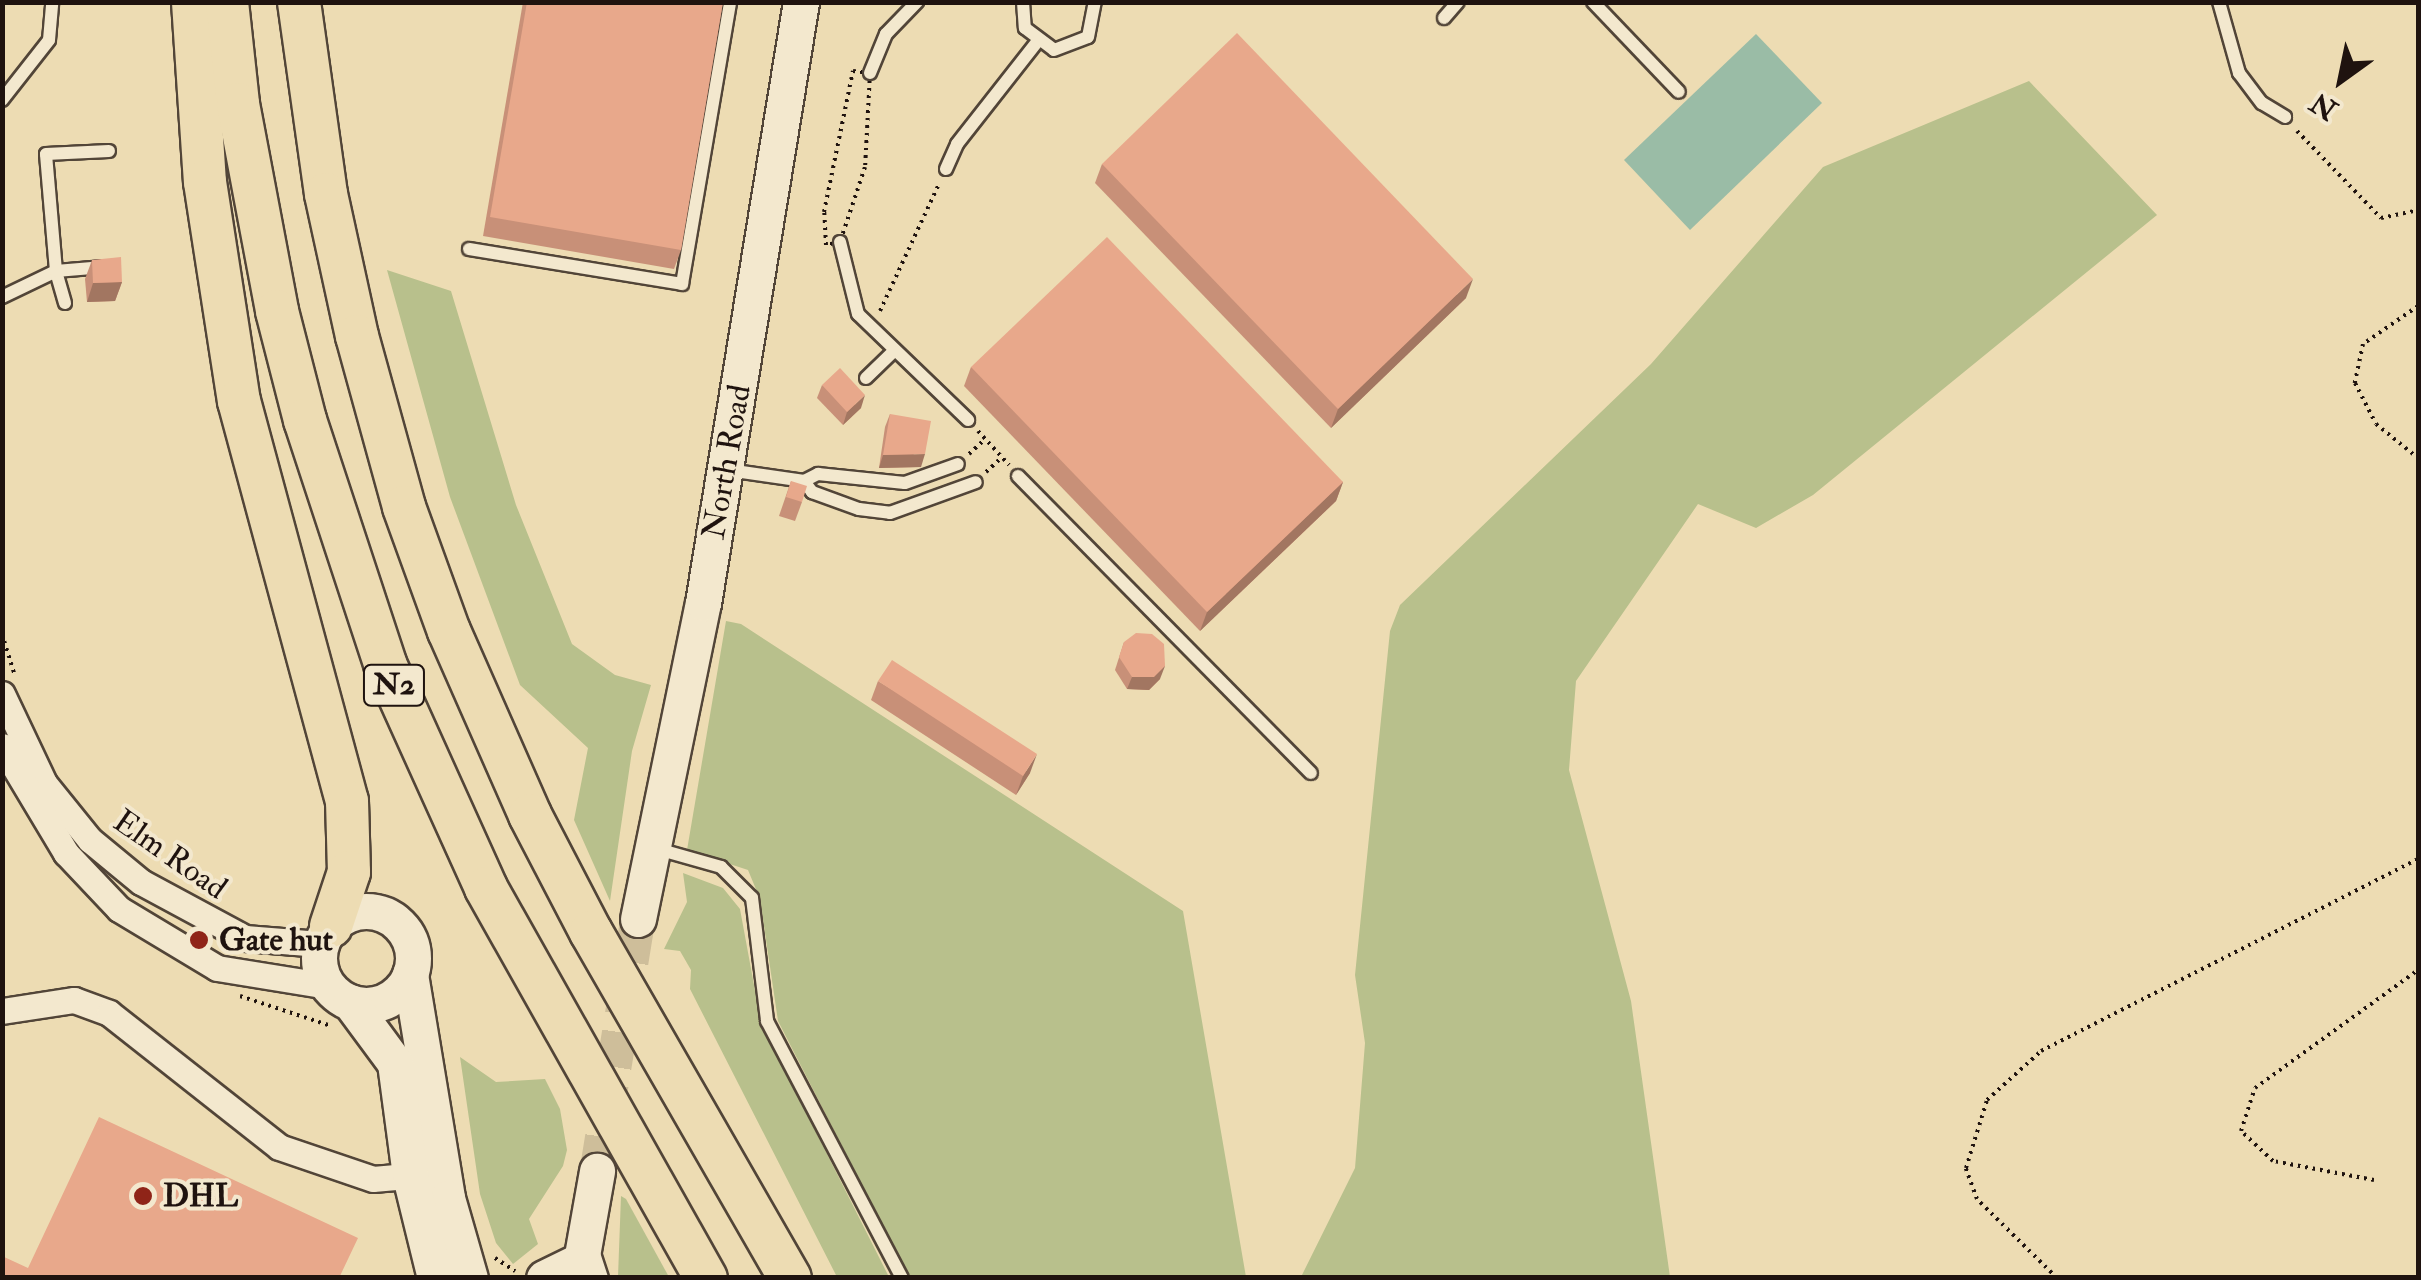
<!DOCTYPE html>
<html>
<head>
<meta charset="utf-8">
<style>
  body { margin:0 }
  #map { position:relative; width:2421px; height:1280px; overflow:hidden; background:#eddcb3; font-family:"IM FELL Double Pica",serif }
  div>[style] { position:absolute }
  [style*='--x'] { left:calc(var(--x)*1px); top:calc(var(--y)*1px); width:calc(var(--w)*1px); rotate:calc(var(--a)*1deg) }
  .green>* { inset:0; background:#b8c08c }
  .water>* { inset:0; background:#9abca6 }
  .secondary-tunnel>* { height:35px; margin-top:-17.5px; transform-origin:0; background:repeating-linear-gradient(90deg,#cebe9a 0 35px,transparent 0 53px) }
  .path>* { height:4px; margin-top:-2px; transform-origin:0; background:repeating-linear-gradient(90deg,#1f130f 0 2.5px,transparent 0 7.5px) }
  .roads { filter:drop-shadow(2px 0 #524538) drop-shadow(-2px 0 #524538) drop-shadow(0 2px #524538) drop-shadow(0 -2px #524538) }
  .service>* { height:12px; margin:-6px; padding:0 6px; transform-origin:6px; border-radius:6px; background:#f3e8ce }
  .minor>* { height:25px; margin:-12.5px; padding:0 12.5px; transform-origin:12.5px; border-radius:12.5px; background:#f3e8ce }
  .secondary>* { height:35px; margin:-17.5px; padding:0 17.5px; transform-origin:17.5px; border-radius:17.5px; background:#f3e8ce }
  .secondary>.ring { margin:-17.5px; padding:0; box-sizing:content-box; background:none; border:35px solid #f3e8ce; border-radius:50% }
  .trunk>* { height:42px; margin:-21px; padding:0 21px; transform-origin:21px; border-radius:21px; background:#eddcb3 }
  .wall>* { inset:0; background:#c89078 }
  .shaded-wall>* { inset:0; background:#a27661 }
  .building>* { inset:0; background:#e8a88b }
  .dots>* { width:28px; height:28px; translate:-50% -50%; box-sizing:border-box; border:5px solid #f3e8ce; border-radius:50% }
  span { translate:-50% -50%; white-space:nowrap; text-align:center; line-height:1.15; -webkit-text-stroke:8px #f3e8ce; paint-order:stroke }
  .shield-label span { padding:2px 8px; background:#f3e8ce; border:2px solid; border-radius:8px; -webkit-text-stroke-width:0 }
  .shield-label { font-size:30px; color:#1f130f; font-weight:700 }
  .street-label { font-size:32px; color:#1f130f }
  .poi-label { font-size:32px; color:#1f130f; font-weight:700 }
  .left { translate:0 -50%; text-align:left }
  .frame { position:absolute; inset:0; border:5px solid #1f130f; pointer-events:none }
  .north { position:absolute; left:2291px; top:30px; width:100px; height:100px; -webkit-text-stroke:8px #f3e8ce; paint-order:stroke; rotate:213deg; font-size:28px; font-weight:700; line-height:40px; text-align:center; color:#1f130f }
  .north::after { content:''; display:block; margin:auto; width:35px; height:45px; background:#1f130f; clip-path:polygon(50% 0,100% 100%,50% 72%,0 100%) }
</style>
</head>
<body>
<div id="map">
  <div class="green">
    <i style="clip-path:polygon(2029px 81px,2157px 215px,1813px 495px,1756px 528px,1698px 504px,1576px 681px,1569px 770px,1631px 1001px,1670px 1277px,1301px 1277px,1355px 1168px,1365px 1043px,1355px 975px,1390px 631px,1400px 605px,1651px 364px,1823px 167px)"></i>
    <i style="clip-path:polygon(387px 270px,451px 291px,516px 505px,572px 644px,615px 675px,651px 685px,632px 751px,610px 901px,574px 820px,588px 748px,520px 685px,450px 497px)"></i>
    <i style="clip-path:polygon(726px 621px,741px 624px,1183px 911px,1246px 1277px,909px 1277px,778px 1021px,760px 899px,748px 870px,687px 850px)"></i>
    <i style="clip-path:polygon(683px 873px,723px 888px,740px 909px,761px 1023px,889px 1277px,837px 1277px,690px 989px,691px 970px,680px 951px,664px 949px,687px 902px)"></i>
    <i style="clip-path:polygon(460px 1057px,496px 1082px,545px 1079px,560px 1109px,567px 1150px,563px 1166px,529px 1219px,538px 1244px,513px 1264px,496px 1243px,480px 1194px)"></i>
    <i style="clip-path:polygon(621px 1196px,626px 1199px,669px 1277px,618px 1277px)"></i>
  </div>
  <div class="water">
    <i style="clip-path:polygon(1756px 34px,1822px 103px,1690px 230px,1624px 160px)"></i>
  </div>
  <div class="secondary-tunnel">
    <i style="--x:597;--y:1171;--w:255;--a:-80.8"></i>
  </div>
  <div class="path">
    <i style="--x:853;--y:71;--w:17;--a:7"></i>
    <i style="--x:870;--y:73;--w:94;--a:93"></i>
    <i style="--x:865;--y:167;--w:79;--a:108.4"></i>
    <i style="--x:840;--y:242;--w:14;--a:168"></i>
    <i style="--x:826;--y:245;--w:33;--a:-93"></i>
    <i style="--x:824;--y:212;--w:144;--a:-78.4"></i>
    <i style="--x:2297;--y:131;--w:121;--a:46"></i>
    <i style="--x:2381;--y:218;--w:38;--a:-12"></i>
    <i style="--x:2418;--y:306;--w:67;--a:145.4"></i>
    <i style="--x:2363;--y:344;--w:40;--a:102"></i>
    <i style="--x:2355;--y:383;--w:46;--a:62.9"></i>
    <i style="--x:2376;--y:424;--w:54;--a:39"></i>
    <i style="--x:880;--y:311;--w:140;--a:-65.1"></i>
    <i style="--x:978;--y:431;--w:46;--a:47.6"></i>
    <i style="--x:969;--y:454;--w:21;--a:-43"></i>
    <i style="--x:986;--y:472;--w:21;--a:-43"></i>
    <i style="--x:2;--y:634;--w:44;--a:72.8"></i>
    <i style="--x:240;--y:996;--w:96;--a:18.2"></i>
    <i style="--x:2374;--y:1180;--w:103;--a:-169.3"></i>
    <i style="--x:2273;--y:1161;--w:44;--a:-136.8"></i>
    <i style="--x:2241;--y:1131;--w:45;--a:-72"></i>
    <i style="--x:2255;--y:1088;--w:201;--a:-35.9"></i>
    <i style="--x:495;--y:1258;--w:24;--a:33"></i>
    <i style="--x:2057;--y:1278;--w:112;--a:-135.4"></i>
    <i style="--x:1977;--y:1199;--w:33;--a:-110"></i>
    <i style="--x:1966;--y:1168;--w:71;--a:-72.8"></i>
    <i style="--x:1987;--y:1100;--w:73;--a:-42.2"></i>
    <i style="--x:2041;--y:1051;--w:423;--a:-27"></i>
  </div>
  <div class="roads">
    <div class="service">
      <i style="--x:1023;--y:2;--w:26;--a:86"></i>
      <i style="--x:1025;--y:28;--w:36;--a:37"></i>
      <i style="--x:1054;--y:50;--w:36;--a:-21"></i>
      <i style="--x:1088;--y:37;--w:36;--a:-79"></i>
      <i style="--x:1593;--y:2;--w:124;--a:46.3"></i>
      <i style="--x:2219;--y:2;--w:74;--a:74.3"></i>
      <i style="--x:2239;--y:73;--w:38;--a:53"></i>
      <i style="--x:2262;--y:103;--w:27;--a:31"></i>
      <i style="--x:1444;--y:18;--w:21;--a:-49"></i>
      <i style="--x:870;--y:73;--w:42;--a:-67.7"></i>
      <i style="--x:886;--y:34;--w:45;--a:-45.9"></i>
      <i style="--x:2;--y:100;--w:76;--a:-51.9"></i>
      <i style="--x:49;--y:40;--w:38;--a:-85"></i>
      <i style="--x:946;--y:169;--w:27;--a:-66"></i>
      <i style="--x:957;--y:144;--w:130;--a:-51.9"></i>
      <i style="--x:840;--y:242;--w:74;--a:76"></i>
      <i style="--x:858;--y:314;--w:153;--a:43.9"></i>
      <i style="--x:469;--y:249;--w:216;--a:9.3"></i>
      <i style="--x:682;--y:284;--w:286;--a:-80.3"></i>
      <i style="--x:2;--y:297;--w:60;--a:-25.7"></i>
      <i style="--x:56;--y:271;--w:48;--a:-4.8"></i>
      <i style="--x:65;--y:303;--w:33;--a:-106"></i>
      <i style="--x:56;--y:271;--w:117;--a:-94.9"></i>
      <i style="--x:46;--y:154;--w:63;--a:-2.7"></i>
      <i style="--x:866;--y:378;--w:37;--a:-44"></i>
      <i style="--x:728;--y:470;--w:77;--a:8.2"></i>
      <i style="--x:804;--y:481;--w:16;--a:-27"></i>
      <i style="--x:818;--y:474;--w:87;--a:5.9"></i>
      <i style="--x:905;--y:483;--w:56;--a:-19.7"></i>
      <i style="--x:1018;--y:476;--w:417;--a:45.4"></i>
      <i style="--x:804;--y:481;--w:14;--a:54"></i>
      <i style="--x:812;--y:492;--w:50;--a:19.9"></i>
      <i style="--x:859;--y:509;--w:31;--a:7"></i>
      <i style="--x:890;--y:513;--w:91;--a:-19.8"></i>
      <i style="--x:654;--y:848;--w:70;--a:15.8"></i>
      <i style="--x:721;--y:867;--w:44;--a:45"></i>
      <i style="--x:752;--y:898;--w:124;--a:83"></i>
      <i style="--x:767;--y:1021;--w:290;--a:62.3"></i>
      <i style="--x:593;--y:1250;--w:29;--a:72"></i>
    </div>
    <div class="minor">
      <i style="--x:2;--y:694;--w:98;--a:64.7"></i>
      <i style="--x:44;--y:783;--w:73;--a:51.1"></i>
      <i style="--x:90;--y:840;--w:66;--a:39.5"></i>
      <i style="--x:141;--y:882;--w:118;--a:28.3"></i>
      <i style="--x:245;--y:938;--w:75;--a:4.6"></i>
      <i style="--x:2;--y:746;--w:125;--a:59.1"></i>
      <i style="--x:66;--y:853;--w:77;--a:46.6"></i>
      <i style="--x:119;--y:909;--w:114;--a:31"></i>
      <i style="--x:217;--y:968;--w:112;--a:9.2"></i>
      <i style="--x:2;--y:1011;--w:73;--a:-8.7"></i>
      <i style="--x:74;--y:1000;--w:37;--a:20"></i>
      <i style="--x:109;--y:1013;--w:216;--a:38.2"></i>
      <i style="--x:279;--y:1147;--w:99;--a:18.8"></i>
      <i style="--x:373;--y:1179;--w:37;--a:-5"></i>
    </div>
    <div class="secondary">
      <i class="ring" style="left:319px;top:911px;width:59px;height:59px"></i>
      <i style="--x:638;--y:919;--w:323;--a:-78.4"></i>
      <i style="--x:703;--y:603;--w:609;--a:-80.74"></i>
      <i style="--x:410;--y:974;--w:227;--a:80.6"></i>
      <i style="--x:447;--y:1198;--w:83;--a:74"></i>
      <i style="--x:350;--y:1002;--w:76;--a:53.6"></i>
      <i style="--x:395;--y:1063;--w:114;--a:82.4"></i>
      <i style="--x:410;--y:1176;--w:105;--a:76.2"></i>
      <i style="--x:544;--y:1278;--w:41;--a:-25.9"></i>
      <i style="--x:578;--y:1278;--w:109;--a:-79.9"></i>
    </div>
    <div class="trunk">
      <i style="--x:193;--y:2;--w:180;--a:86.2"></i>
      <i style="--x:205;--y:182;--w:222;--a:81.2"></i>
      <i style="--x:239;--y:401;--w:414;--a:74.9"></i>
      <i style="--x:347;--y:801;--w:71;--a:88.4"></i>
      <i style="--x:349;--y:872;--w:57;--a:108.4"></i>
      <i style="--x:227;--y:2;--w:103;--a:83.8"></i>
      <i style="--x:238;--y:104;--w:211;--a:79.3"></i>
      <i style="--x:277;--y:311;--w:113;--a:75.6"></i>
      <i style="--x:305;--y:420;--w:257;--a:71.8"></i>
      <i style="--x:385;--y:664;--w:246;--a:65.7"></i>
      <i style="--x:486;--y:888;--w:448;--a:60.6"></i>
      <i style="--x:299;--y:2;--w:194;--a:82"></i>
      <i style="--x:326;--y:194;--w:145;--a:77.7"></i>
      <i style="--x:357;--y:336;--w:177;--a:74.6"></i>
      <i style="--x:404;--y:507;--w:132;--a:70.1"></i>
      <i style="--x:449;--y:631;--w:201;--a:66.2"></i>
      <i style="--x:530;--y:815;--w:132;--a:62.5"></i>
      <i style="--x:591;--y:932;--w:399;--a:60.1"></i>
    </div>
  </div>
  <div class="wall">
    <i style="clip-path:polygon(523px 2px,723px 2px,681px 250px,674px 269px,483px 236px)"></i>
    <i style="clip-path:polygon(1102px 164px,1466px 298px,1331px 428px,1095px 183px)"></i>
    <i style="clip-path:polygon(92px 260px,122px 282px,115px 301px,87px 302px,85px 279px)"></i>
    <i style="clip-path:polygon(971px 367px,1343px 482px,1336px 501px,1200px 631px,964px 386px)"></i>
    <i style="clip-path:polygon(822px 385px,861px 408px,843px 425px,817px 398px)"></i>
    <i style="clip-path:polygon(890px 414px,921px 467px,879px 468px,885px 427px)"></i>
    <i style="clip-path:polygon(791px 481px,802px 502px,795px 521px,779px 516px)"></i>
    <i style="clip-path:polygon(1124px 642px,1160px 679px,1149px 690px,1127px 689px,1115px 670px)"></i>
    <i style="clip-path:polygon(878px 681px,1030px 773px,1016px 795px,871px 700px)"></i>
  </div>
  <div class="shaded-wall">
    <i style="clip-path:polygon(1473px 279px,1466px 298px,1331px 428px,1338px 409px)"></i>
    <i style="clip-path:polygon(122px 282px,115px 301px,87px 302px,93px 283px)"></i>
    <i style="clip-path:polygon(865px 395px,861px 408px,843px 425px,847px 412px)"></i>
    <i style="clip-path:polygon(925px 454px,921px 467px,879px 468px,883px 455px)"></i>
    <i style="clip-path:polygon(1343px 482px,1336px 501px,1200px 631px,1207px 612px)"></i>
    <i style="clip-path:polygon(1165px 666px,1160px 679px,1149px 690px,1127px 689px,1132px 677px)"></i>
    <i style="clip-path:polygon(1037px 754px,1030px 773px,1016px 795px,1023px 776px)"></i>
  </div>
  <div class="building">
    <i style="clip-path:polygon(527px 2px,723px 2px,681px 250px,490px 217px)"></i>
    <i style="clip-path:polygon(1237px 33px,1473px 279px,1338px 409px,1102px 164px)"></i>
    <i style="clip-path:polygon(1107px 237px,1343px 482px,1207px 612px,971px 367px)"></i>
    <i style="clip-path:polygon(121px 257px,122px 282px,93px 283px,92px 260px)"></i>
    <i style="clip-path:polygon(840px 368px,865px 395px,847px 412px,822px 385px)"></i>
    <i style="clip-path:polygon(890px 414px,931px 421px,925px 454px,883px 455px)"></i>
    <i style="clip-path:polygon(791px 481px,807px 486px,802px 502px,786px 497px)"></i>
    <i style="clip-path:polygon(1136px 633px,1152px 634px,1164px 644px,1165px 666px,1154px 677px,1132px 677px,1119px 657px,1124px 642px)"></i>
    <i style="clip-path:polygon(892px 660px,1037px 754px,1023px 776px,878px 681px)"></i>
    <i style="clip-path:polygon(99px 1117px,358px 1238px,339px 1278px,2px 1278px,2px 1256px,28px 1268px)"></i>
  </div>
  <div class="dots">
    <i style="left:199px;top:940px;background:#8f2418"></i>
    <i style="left:143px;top:1196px;background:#8f2418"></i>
  </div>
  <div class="shield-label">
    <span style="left:394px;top:685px">N2</span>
  </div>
  <div class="street-label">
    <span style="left:727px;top:462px;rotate:-80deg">North Road</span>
    <span style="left:170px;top:855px;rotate:35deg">Elm Road</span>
  </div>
  <div class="poi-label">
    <span class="left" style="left:219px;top:940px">Gate hut</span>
    <span class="left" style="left:163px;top:1196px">DHL</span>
  </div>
  <div class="frame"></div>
  <div class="north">N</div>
</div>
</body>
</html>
